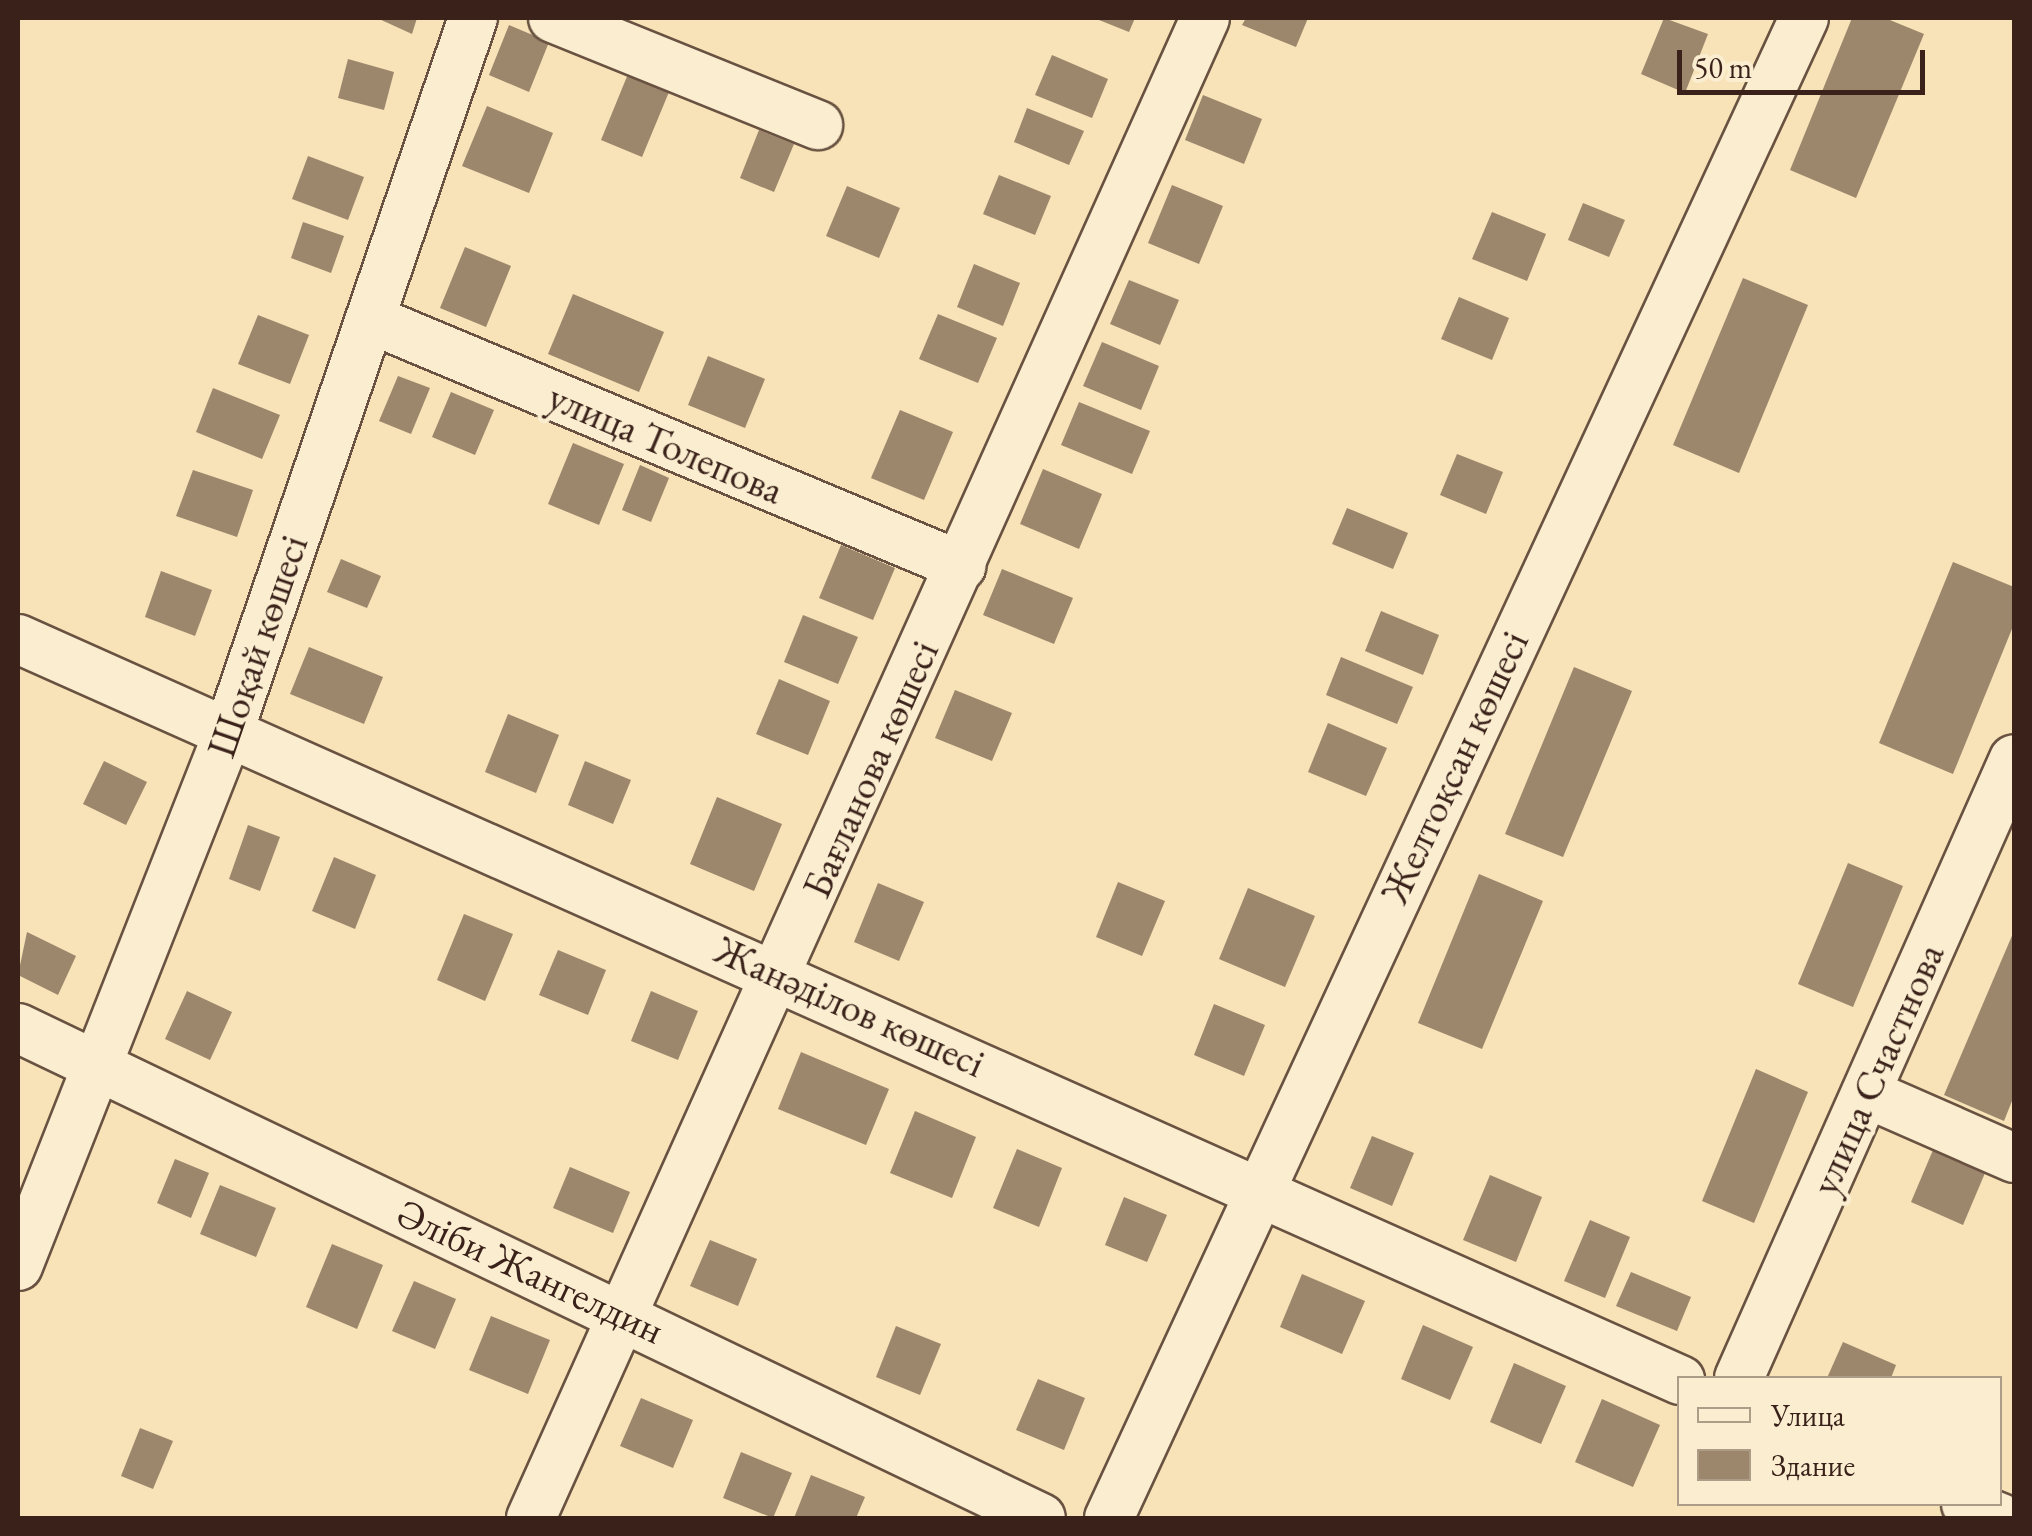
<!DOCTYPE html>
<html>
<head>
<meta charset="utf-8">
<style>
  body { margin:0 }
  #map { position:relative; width:2032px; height:1536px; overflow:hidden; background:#f7e3b7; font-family:"EB Garamond",serif }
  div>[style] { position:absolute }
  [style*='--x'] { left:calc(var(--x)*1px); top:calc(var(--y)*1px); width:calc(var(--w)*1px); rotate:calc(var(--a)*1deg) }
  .building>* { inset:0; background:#9c866c }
  .roads { filter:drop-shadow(2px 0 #695241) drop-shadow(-2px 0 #695241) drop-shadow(0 2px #695241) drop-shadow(0 -2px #695241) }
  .minor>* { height:48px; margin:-24px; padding:0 24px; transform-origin:24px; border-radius:24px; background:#faedd0 }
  span { translate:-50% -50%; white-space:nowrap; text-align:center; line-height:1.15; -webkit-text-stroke:9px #faedd0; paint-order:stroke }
  .street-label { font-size:40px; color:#3a221a }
  .frame { position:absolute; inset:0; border:20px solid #3a221a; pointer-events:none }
  .legend { position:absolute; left:1677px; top:1376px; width:325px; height:130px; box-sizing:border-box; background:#faedd0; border:2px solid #ad9c87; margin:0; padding:12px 18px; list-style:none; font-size:30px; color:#3a221a }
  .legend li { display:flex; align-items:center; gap:20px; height:50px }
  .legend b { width:50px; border:2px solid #ad9c87 }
  .scale { position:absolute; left:1677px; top:50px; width:248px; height:45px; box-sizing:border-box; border:5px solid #3a221a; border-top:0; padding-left:12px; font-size:30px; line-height:35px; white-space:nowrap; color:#3a221a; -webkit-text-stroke:8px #faedd0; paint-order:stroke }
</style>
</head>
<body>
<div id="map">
  <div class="building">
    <i style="clip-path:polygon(377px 18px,417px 18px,412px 34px)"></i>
    <i style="clip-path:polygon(1094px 18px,1135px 18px,1129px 32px)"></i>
    <i style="clip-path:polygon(1246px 18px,1308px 18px,1296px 47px,1242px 25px)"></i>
    <i style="clip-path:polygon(1664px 18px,1708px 34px,1685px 93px,1641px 74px)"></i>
    <i style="clip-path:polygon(1852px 18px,1885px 18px,1924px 34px,1856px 198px,1790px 170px)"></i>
    <i style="clip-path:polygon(509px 25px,549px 42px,529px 92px,489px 75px)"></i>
    <i style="clip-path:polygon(1052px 55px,1108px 79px,1092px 118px,1035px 95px)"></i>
    <i style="clip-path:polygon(348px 59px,394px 72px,384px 110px,338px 98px)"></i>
    <i style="clip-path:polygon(628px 74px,669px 92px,642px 157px,601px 140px)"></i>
    <i style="clip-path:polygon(1203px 95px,1262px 119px,1244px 164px,1185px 140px)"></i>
    <i style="clip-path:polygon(487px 106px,553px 133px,529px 193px,462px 166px)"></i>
    <i style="clip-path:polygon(1027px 108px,1084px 131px,1069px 165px,1014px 142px)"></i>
    <i style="clip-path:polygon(759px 130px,794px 144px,774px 192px,740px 178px)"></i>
    <i style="clip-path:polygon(308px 156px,364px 177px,348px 220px,292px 199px)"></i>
    <i style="clip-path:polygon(999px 175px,1051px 196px,1035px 235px,983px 214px)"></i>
    <i style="clip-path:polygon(1172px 185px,1223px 206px,1199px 264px,1148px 243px)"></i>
    <i style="clip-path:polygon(847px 186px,900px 208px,879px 258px,826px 236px)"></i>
    <i style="clip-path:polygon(1583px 203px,1625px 220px,1609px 257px,1568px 240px)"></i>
    <i style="clip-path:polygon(1492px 212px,1546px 234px,1527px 281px,1472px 259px)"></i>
    <i style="clip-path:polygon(303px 222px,344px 236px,331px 273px,291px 258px)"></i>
    <i style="clip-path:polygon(465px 247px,511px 266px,486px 327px,440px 308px)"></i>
    <i style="clip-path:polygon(974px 264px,1020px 283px,1003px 326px,957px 307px)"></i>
    <i style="clip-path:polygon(1743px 278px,1808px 305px,1739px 473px,1673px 445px)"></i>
    <i style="clip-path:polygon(1129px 280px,1179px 300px,1160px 345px,1110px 324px)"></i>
    <i style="clip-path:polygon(573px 294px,664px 332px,639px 392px,548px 354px)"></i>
    <i style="clip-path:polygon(1459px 297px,1509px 318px,1492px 360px,1441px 339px)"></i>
    <i style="clip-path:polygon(938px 314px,997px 338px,978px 383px,919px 359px)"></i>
    <i style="clip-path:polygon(258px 315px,309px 335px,290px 384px,238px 364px)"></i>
    <i style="clip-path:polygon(1102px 342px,1159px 366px,1141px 410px,1083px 386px)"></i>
    <i style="clip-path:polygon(708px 356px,765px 379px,745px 428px,688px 405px)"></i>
    <i style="clip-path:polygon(398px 376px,430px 388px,411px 434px,379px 421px)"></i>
    <i style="clip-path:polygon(213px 388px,280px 415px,262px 459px,196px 432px)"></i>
    <i style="clip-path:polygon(451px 392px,494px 410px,475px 455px,432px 437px)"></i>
    <i style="clip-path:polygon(1079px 402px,1150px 431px,1132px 474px,1061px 445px)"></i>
    <i style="clip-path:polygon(900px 410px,953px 432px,924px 500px,871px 478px)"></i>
    <i style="clip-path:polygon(573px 443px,624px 464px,599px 525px,548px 504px)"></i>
    <i style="clip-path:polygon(1457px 454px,1503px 472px,1486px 514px,1440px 495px)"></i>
    <i style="clip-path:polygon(640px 465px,669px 478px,651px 522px,622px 510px)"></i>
    <i style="clip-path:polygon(1043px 469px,1102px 494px,1079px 549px,1020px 524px)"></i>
    <i style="clip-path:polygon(193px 470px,253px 490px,237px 537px,176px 516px)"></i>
    <i style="clip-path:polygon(1347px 508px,1408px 533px,1393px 569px,1332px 544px)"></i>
    <i style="clip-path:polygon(841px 545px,895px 568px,873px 620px,819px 598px)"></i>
    <i style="clip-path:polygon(341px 559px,381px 576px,367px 608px,327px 592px)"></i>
    <i style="clip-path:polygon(1953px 562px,2014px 587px,2014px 624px,1953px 774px,1879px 743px)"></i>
    <i style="clip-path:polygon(1002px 569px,1073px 598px,1054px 644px,983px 615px)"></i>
    <i style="clip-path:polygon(161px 571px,212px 590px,195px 636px,145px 617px)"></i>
    <i style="clip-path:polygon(1381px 611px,1439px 635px,1423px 675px,1365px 651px)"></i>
    <i style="clip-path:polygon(803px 615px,858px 637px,838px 684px,784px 662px)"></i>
    <i style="clip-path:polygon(309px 647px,383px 677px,364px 724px,290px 694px)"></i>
    <i style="clip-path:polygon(1341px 657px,1413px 687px,1397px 724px,1326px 695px)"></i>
    <i style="clip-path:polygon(1574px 667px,1632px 691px,1563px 857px,1505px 834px)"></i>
    <i style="clip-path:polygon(779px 679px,830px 701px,808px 755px,756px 734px)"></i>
    <i style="clip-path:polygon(955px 690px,1012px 713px,992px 761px,935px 738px)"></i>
    <i style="clip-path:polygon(508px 714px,559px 735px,536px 793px,485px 772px)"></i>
    <i style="clip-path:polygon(1328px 723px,1387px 748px,1366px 796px,1308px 772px)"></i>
    <i style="clip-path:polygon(104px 761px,147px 782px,126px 825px,83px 804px)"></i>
    <i style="clip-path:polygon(585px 761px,631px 780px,613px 824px,568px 805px)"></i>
    <i style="clip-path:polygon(717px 797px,782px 824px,754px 891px,690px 864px)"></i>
    <i style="clip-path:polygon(248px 825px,280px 837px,260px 891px,229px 879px)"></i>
    <i style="clip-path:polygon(334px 857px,376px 875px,355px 929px,312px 911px)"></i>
    <i style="clip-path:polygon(1848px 863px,1903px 886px,1853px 1007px,1798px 984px)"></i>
    <i style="clip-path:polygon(1479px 874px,1543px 901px,1482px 1049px,1418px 1023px)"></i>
    <i style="clip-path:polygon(1118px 882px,1165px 901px,1142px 956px,1096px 937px)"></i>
    <i style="clip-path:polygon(878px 883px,924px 902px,899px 961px,854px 942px)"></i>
    <i style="clip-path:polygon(1248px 888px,1315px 916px,1285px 987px,1219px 959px)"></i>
    <i style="clip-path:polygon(464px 914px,513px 934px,485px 1001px,437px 980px)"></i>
    <i style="clip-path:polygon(2014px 931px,2014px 1096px,2004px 1121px,1944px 1095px)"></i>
    <i style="clip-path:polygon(27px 932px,76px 956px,58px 995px,18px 975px)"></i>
    <i style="clip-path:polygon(558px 950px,606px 970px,588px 1015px,539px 995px)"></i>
    <i style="clip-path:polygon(187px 991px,232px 1012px,210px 1060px,165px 1039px)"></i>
    <i style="clip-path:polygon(651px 991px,698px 1011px,678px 1060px,631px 1041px)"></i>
    <i style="clip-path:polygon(1214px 1004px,1265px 1025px,1244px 1076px,1194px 1055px)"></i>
    <i style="clip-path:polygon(801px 1052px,889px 1089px,866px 1145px,778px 1109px)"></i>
    <i style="clip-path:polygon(1756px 1069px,1808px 1092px,1754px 1223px,1702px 1201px)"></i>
    <i style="clip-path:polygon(915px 1111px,976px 1137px,952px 1198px,890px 1173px)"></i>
    <i style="clip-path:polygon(1372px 1136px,1414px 1153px,1392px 1206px,1350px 1188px)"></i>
    <i style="clip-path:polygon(1017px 1149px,1062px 1168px,1039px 1227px,993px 1208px)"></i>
    <i style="clip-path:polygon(1933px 1150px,1985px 1173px,1963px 1225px,1911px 1202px)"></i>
    <i style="clip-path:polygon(175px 1159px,209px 1173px,191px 1218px,157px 1203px)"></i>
    <i style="clip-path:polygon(570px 1167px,630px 1192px,613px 1233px,553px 1208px)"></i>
    <i style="clip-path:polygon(1490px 1175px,1542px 1197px,1516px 1262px,1463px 1240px)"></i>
    <i style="clip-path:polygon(220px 1185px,276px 1208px,256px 1257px,200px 1234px)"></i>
    <i style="clip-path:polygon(1124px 1197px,1167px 1215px,1147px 1262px,1105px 1245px)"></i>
    <i style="clip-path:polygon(1590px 1220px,1630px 1237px,1605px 1298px,1564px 1281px)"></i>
    <i style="clip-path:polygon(710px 1240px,757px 1259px,738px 1306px,690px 1286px)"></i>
    <i style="clip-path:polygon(332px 1244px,383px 1265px,357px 1329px,306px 1307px)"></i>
    <i style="clip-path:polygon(1631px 1272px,1691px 1297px,1677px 1331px,1616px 1306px)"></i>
    <i style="clip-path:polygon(1302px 1274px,1365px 1301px,1342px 1354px,1280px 1327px)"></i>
    <i style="clip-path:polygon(414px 1281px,456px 1299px,435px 1349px,392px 1331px)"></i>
    <i style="clip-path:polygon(491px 1316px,550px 1340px,528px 1394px,469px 1370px)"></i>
    <i style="clip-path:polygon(1423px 1325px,1473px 1347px,1450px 1400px,1401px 1379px)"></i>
    <i style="clip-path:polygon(896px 1326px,941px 1344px,920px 1395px,876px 1377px)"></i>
    <i style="clip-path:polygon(1843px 1342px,1896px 1365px,1891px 1378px,1827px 1378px)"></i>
    <i style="clip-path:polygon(1514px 1363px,1566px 1386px,1541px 1444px,1490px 1422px)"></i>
    <i style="clip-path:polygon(1038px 1379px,1085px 1398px,1064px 1450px,1016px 1430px)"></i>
    <i style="clip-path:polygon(641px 1398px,693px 1420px,673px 1468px,620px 1446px)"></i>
    <i style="clip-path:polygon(1602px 1399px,1660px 1425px,1633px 1487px,1575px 1462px)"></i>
    <i style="clip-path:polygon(140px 1428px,173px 1441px,153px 1489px,121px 1476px)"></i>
    <i style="clip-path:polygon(741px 1452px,792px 1473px,773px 1518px,723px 1498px)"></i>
    <i style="clip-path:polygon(811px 1475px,865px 1497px,856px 1518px,794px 1518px)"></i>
  </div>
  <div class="roads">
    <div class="minor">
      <i style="--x:553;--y:18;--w:286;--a:22"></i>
      <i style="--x:370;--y:319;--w:641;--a:22.68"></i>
      <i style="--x:18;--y:639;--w:1820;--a:24.03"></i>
      <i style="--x:18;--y:1028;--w:1134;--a:25.59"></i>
      <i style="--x:1866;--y:1093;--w:162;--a:23.7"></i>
      <i style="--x:18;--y:1266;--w:575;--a:-68.48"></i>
      <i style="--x:229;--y:731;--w:754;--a:-71.11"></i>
      <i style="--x:1739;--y:1378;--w:677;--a:-66.05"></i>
      <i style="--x:1966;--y:1504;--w:38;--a:22"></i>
      <i style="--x:531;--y:1518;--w:1644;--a:-65.8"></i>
      <i style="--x:1109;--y:1518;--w:1653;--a:-65.14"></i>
    </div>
  </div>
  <div class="street-label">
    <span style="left:666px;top:443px;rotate:23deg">улица Толепова</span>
    <span style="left:257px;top:646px;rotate:-71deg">Шоқай көшесі</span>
    <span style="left:1454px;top:767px;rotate:-65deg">Желтоқсан көшесі</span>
    <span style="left:870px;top:769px;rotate:-66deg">Бағланова көшесі</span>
    <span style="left:850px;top:1006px;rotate:24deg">Жанәділов көшесі</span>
    <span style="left:1877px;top:1069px;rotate:-66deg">улица Счастнова</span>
    <span style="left:531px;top:1271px;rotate:25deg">Әліби Жангелдин</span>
  </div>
  <div class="frame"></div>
  <ul class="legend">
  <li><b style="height:12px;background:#faedd0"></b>Улица</li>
  <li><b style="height:28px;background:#9c866c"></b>Здание</li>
  </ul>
  <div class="scale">50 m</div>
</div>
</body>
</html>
